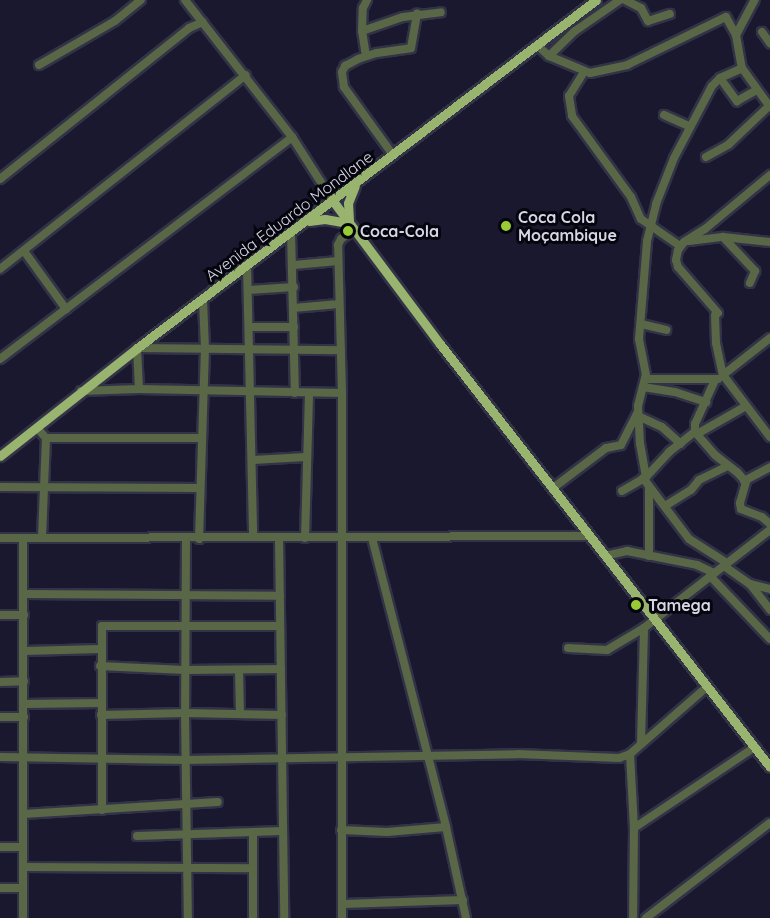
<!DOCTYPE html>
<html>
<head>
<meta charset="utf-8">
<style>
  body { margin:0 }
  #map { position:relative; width:770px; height:918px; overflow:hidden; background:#19182e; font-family:Quicksand,sans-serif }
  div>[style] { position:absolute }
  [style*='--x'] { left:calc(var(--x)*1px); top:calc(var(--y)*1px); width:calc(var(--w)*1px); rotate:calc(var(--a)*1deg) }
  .roads { filter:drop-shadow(2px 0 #333348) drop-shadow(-2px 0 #333348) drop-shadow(0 2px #333348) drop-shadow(0 -2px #333348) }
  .minor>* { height:8px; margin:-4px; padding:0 4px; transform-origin:4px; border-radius:4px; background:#596746 }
  .major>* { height:9px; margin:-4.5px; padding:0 4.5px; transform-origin:4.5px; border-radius:4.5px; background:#98b46e }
  .dots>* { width:16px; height:16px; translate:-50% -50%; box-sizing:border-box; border:3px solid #05050d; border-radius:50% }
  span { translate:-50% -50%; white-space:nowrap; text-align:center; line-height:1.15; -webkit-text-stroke:6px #05050d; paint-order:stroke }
  .street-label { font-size:16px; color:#d6d6e6 }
  .poi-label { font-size:16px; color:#d6d6e6; font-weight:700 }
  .left { translate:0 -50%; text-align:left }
</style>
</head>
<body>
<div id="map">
  <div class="roads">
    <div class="minor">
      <i style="--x:185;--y:0;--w:174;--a:52"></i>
      <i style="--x:292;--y:137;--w:76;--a:57.4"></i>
      <i style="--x:625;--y:0;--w:18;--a:27"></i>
      <i style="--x:641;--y:8;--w:15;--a:62"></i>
      <i style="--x:648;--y:21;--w:23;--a:-18"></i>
      <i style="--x:362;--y:31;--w:43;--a:-18.9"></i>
      <i style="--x:403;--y:17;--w:38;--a:-7"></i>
      <i style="--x:762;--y:32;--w:14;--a:54"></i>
      <i style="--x:736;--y:35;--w:40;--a:-62"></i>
      <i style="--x:537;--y:45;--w:16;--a:43"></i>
      <i style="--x:549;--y:56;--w:44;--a:22.5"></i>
      <i style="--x:590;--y:73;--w:38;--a:-12"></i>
      <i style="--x:627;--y:65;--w:110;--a:-25.9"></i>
      <i style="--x:726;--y:17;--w:21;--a:61"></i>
      <i style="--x:736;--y:35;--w:34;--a:80"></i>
      <i style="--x:742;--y:68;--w:48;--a:54.3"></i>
      <i style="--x:366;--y:56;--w:25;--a:-99"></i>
      <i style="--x:362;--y:31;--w:23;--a:-88"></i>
      <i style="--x:363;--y:8;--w:9;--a:-63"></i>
      <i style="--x:549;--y:56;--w:36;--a:-44"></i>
      <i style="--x:575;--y:31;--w:55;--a:-34.6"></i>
      <i style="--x:39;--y:65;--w:88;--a:-30.1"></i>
      <i style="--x:115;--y:21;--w:33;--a:-39"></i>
      <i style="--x:584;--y:72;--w:28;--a:122"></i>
      <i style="--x:569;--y:96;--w:20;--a:81"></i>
      <i style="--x:572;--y:116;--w:100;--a:53.9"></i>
      <i style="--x:631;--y:197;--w:24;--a:66"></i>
      <i style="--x:641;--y:219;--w:47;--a:34.7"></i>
      <i style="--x:720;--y:78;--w:29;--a:54"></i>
      <i style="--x:737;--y:101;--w:23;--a:-29"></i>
      <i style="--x:664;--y:115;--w:27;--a:24"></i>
      <i style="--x:393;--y:155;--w:84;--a:-125.8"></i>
      <i style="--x:344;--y:87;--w:15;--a:-98"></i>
      <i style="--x:342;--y:72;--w:7;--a:-63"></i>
      <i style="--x:345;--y:66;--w:15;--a:-28"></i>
      <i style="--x:358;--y:59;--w:20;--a:-18"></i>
      <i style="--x:377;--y:53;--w:34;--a:-8"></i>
      <i style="--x:411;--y:48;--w:35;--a:-80"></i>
      <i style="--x:706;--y:157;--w:26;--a:-29"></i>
      <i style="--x:729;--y:144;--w:55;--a:-43.5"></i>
      <i style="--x:0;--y:179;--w:242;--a:-38.6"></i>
      <i style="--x:189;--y:28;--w:15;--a:-23"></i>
      <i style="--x:291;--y:232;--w:161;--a:88.6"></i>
      <i style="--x:723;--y:237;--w:47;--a:46.7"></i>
      <i style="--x:755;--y:271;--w:13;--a:113"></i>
      <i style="--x:689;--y:241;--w:34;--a:-7"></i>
      <i style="--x:723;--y:237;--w:47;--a:6.1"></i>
      <i style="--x:24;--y:251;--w:72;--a:54.1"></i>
      <i style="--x:247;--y:265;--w:272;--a:88.7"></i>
      <i style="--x:294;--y:265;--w:44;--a:-5.2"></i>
      <i style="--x:0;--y:269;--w:313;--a:-38.3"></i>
      <i style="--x:249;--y:290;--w:45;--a:-3.8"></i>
      <i style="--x:293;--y:308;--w:46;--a:-5"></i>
      <i style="--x:718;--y:313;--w:61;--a:-131"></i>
      <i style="--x:678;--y:267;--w:7;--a:-106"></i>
      <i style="--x:676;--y:260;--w:10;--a:-79"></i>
      <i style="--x:678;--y:250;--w:10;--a:-53"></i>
      <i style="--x:684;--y:242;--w:25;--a:-32"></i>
      <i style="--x:705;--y:229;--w:85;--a:-39.7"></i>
      <i style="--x:715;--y:315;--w:28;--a:88"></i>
      <i style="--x:716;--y:343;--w:33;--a:78"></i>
      <i style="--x:641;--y:324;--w:26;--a:13"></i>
      <i style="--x:249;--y:327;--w:45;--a:0"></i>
      <i style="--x:770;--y:338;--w:60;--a:141.8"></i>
      <i style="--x:723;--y:375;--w:78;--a:52.8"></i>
      <i style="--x:0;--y:359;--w:367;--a:-37.2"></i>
      <i style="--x:645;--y:379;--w:73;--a:0"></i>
      <i style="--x:715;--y:380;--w:48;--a:114.4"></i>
      <i style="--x:695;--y:424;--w:8;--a:90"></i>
      <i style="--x:695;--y:432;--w:30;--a:49"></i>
      <i style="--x:715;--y:455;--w:28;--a:38"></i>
      <i style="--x:737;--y:472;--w:13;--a:48"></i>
      <i style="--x:746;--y:482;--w:22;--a:106"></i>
      <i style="--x:740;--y:503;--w:6;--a:81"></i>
      <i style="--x:741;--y:509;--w:22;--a:21"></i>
      <i style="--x:762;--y:517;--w:11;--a:41"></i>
      <i style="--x:643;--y:387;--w:32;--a:9"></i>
      <i style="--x:675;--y:392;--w:33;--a:18"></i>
      <i style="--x:139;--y:389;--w:41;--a:-92.8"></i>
      <i style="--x:137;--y:348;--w:204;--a:0.6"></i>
      <i style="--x:81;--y:391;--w:58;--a:-2"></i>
      <i style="--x:139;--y:389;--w:203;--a:1.1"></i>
      <i style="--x:638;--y:416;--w:26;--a:25"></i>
      <i style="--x:662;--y:427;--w:25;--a:42"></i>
      <i style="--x:37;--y:428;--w:13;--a:48"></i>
      <i style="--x:46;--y:438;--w:100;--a:92.3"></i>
      <i style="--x:697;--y:434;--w:56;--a:-29.7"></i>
      <i style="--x:46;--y:438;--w:156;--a:0"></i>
      <i style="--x:253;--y:460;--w:53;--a:-3.2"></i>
      <i style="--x:646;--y:477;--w:34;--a:-100"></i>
      <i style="--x:640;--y:444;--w:38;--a:-93"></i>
      <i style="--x:638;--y:406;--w:32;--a:-76"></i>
      <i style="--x:646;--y:375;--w:37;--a:-101"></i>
      <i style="--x:639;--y:339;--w:98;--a:-85.3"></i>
      <i style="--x:647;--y:241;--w:38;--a:-76"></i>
      <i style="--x:656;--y:204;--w:49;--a:-68.6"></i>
      <i style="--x:674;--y:158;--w:81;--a:-62.2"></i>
      <i style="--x:712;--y:86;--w:11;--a:-45"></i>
      <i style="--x:720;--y:78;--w:24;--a:-24"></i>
      <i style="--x:643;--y:478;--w:76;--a:53"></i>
      <i style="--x:689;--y:539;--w:45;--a:32.3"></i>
      <i style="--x:744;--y:481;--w:30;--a:-28"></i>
      <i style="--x:0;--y:487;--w:200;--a:0.3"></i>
      <i style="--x:649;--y:487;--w:69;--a:90"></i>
      <i style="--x:553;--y:488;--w:66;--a:-37"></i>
      <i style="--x:606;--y:448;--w:15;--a:-11"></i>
      <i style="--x:621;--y:445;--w:37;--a:-63"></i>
      <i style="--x:622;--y:491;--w:28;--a:-30"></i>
      <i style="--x:646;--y:477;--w:34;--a:-47"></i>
      <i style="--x:669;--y:452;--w:33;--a:-38"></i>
      <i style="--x:665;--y:506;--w:31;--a:-32"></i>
      <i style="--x:691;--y:490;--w:13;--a:-51"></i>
      <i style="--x:699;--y:480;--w:32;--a:-26"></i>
      <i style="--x:0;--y:538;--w:590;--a:-0.19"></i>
      <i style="--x:279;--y:538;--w:380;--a:89.2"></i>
      <i style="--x:305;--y:538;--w:144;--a:-88.4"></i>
      <i style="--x:372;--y:538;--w:298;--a:75.6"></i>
      <i style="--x:446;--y:827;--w:93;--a:77.6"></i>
      <i style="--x:186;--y:539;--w:174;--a:90.3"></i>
      <i style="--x:185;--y:713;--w:205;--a:89.2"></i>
      <i style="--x:199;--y:539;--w:191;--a:-88.2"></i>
      <i style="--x:205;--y:348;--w:48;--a:-92.4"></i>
      <i style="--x:605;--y:556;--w:23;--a:-13"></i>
      <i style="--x:627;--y:551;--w:71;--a:11.3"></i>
      <i style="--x:697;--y:565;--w:19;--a:25"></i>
      <i style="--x:724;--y:566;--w:32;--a:35"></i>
      <i style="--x:750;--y:584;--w:33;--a:52"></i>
      <i style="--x:710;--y:576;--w:87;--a:46.4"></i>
      <i style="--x:750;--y:584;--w:21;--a:14"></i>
      <i style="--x:25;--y:594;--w:255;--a:0.4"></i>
      <i style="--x:0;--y:615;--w:24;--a:0"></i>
      <i style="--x:568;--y:648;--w:39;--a:3"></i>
      <i style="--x:607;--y:650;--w:43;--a:-30.7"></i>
      <i style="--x:24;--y:651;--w:76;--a:-1.5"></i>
      <i style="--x:100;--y:666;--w:85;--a:2.7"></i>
      <i style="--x:185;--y:670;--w:96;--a:-0.6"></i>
      <i style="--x:239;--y:670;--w:44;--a:88.7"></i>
      <i style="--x:0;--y:682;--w:24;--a:-2"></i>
      <i style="--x:24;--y:704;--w:77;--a:-0.7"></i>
      <i style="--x:101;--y:715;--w:84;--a:-1.4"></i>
      <i style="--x:185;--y:713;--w:97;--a:1.2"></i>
      <i style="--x:0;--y:717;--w:24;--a:0"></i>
      <i style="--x:641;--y:744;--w:116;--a:-88.5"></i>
      <i style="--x:644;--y:628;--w:160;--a:-37.9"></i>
      <i style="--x:630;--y:754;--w:74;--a:86.9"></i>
      <i style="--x:634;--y:828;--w:90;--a:90.6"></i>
      <i style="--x:0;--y:757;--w:185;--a:0.9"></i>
      <i style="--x:185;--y:760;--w:333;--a:-1"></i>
      <i style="--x:518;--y:754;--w:101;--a:2.3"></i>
      <i style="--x:619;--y:758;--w:12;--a:-20"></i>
      <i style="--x:630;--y:754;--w:103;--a:-41.1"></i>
      <i style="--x:102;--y:810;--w:184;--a:-90"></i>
      <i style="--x:102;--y:626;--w:178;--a:0"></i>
      <i style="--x:23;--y:814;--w:195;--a:-3.5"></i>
      <i style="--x:634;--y:828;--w:146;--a:-33.8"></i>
      <i style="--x:341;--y:830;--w:46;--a:2.5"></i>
      <i style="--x:387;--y:832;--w:59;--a:-4.8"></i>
      <i style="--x:253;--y:833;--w:85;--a:90"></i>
      <i style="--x:137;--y:836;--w:145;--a:-2"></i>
      <i style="--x:0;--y:847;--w:23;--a:0"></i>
      <i style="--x:24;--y:867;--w:229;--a:0.3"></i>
      <i style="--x:0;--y:888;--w:22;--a:0"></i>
      <i style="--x:343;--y:904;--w:120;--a:-1.9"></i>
      <i style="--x:23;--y:918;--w:380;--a:-90"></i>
      <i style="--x:342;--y:918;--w:525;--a:-90"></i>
      <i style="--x:342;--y:393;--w:148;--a:-91.5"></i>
      <i style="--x:338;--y:245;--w:7;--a:-63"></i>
      <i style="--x:341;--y:239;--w:16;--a:-35"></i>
      <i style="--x:646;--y:918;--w:156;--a:-37.5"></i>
    </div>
    <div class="major">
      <i style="--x:333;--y:201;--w:179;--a:53.2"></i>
      <i style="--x:440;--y:344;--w:536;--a:52.04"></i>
      <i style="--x:309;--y:221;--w:16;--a:-7"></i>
      <i style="--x:325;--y:219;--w:23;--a:10"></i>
      <i style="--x:349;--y:221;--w:18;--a:-93"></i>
      <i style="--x:348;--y:203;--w:18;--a:-68"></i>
      <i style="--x:0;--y:456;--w:174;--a:-38.2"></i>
      <i style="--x:137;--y:348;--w:576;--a:-37.17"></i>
    </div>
  </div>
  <div class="dots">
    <i style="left:506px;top:226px;background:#99cb35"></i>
    <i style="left:348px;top:231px;background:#99cb35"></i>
    <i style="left:636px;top:605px;background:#99cb35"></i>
  </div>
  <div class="street-label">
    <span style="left:289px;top:216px;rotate:-37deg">Avenida Eduardo Mondlane</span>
  </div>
  <div class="poi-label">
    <span class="left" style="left:518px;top:226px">Coca Cola<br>Moçambique</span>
    <span class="left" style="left:360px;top:231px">Coca-Cola</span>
    <span class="left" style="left:648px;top:605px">Tamega</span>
  </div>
</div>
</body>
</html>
